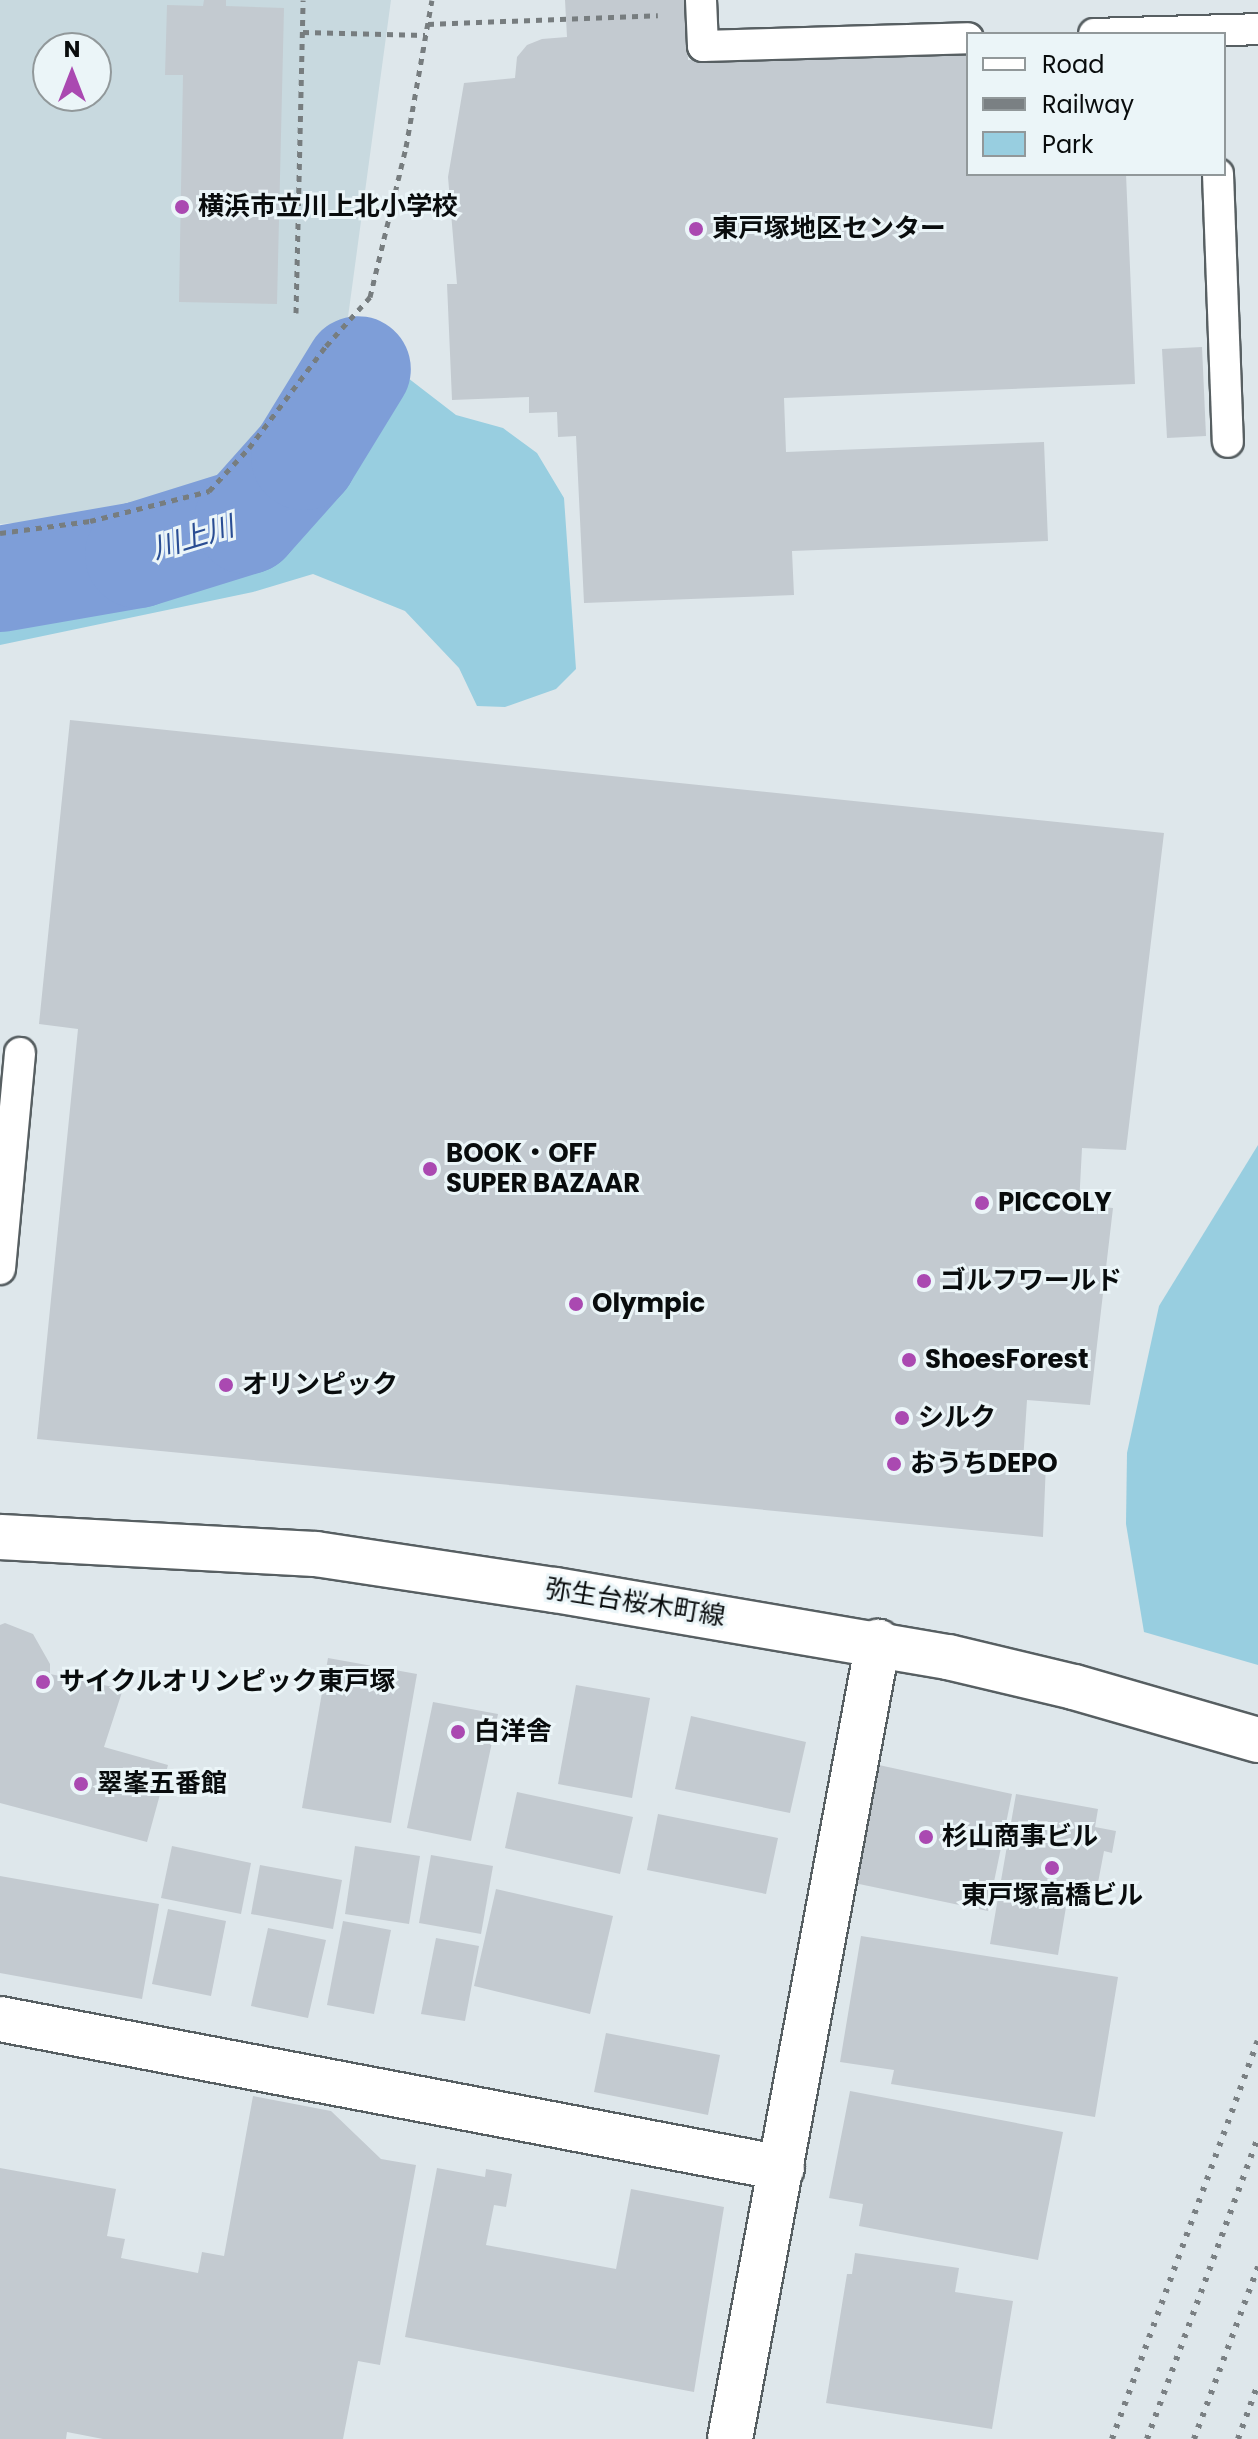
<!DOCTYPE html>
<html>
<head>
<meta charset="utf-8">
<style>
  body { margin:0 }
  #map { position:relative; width:1258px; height:2439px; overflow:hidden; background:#dee7eb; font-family:Poppins,"Noto Sans JP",sans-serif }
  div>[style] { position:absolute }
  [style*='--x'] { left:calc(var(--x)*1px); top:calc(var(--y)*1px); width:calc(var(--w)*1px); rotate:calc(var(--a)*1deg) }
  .built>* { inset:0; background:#c8d9df }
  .green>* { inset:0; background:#98cee0 }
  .river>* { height:106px; margin:-53px; padding:0 53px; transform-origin:53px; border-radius:53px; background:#7e9ed8 }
  .building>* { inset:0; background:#c3cad0 }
  .path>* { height:5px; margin-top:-2.5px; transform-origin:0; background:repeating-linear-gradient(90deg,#777d7f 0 6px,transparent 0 12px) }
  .roads { filter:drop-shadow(2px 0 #575f62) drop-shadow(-2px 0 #575f62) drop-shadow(0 2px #575f62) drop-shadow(0 -2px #575f62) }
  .service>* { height:30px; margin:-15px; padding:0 15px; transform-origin:15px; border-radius:15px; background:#fff }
  .minor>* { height:44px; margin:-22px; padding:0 22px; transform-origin:22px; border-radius:22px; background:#fff }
  .secondary>* { height:44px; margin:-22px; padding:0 22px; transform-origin:22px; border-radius:22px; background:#fff }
  .rail>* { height:6px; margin-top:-3px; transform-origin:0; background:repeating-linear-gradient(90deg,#7a8083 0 4px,transparent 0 12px) }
  .dots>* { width:22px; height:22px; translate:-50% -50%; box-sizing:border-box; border:4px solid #ebf5f8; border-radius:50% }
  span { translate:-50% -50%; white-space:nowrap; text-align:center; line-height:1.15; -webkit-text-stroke:6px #ebf5f8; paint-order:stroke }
  .poi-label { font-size:26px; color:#090c0d; font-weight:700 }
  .left { translate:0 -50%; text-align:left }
  .street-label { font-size:26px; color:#090c0d }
  .water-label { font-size:28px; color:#294d93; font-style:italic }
  .legend { position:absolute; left:966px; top:32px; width:260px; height:144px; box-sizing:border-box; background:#ebf5f8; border:2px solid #91989a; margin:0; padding:10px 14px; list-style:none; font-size:24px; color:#090c0d }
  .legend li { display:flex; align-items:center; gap:16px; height:40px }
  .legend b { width:40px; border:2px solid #91989a }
  .north { position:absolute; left:32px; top:32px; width:80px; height:80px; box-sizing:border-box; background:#ebf5f8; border:2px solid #91989a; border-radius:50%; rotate:0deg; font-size:22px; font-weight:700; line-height:32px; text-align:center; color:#090c0d }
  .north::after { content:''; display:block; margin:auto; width:28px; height:36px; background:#aa49b1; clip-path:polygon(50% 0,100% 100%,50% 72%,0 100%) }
</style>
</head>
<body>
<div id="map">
  <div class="built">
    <i style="clip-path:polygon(evenodd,0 0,391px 0,348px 317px,321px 348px,222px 486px,46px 521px,0 524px,0 0,48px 48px,96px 48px,96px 96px,48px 96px,48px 48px)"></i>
  </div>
  <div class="green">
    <i style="clip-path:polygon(395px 368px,456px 415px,503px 428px,537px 453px,564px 498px,576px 669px,556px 689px,505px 707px,477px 706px,459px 668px,405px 611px,313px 574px,253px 592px,0 645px,0 600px,33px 597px,176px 565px,249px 541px,292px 500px,351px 427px,369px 373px)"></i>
    <i style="clip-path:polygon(1258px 1145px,1258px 1665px,1144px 1632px,1126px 1524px,1127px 1453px,1159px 1306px)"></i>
  </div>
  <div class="river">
    <i style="--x:0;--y:579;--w:140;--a:-9.9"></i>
    <i style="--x:138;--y:555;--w:114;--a:-17.3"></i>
    <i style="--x:247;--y:521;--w:86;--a:-48.3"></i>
    <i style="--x:304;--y:457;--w:103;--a:-58.5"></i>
  </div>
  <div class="building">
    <i style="clip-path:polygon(204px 0,226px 0,226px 6px,284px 8px,277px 304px,179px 302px,183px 75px,165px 75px,167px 5px,203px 6px)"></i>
    <i style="clip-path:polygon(565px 0,686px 0,688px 60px,968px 49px,968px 174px,1126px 174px,1135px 384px,784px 398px,786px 452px,1044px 442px,1048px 541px,792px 551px,794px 595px,584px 603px,576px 436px,558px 437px,557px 412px,529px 413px,529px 397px,452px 400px,447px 284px,457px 284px,448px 177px,464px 83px,515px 78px,517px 57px,527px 45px,542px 39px,567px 37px)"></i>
    <i style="clip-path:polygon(1202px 347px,1206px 436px,1167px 438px,1162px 349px)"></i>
    <i style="clip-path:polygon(70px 720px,1164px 833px,1126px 1150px,1082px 1148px,1079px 1205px,1113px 1208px,1090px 1405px,1027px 1400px,1023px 1462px,1046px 1462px,1043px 1537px,37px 1439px,78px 1029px,39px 1024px)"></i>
    <i style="clip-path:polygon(5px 1623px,33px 1634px,50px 1664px,50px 1674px,123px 1689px,104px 1747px,168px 1765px,147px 1842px,0 1803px,0 1625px)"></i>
    <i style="clip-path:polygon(328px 1658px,417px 1674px,391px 1823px,302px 1808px)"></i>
    <i style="clip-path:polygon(576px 1685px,650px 1698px,632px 1798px,558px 1784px)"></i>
    <i style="clip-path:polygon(433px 1702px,498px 1714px,471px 1841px,407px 1828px)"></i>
    <i style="clip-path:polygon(691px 1716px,806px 1742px,790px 1813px,675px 1789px)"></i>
    <i style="clip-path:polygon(865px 1762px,1012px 1794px,988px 1911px,840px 1880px)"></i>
    <i style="clip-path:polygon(517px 1792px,633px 1817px,620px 1874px,505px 1848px)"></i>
    <i style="clip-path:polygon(1016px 1794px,1098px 1809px,1095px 1827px,1116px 1831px,1112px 1853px,1104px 1851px,1097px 1888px,1070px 1883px,1058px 1955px,990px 1944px)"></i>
    <i style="clip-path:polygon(658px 1814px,778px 1838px,766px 1894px,647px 1870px)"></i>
    <i style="clip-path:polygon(172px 1846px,251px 1863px,241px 1914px,161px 1898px)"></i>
    <i style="clip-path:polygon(355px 1846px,420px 1856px,409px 1924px,345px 1914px)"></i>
    <i style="clip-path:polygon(431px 1855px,493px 1866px,481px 1934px,419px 1923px)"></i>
    <i style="clip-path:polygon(260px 1865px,342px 1880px,333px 1929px,251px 1914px)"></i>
    <i style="clip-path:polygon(0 1876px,159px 1904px,142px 1999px,0 1973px)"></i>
    <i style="clip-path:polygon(496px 1889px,613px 1916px,590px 2014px,474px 1986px)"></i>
    <i style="clip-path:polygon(168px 1909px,226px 1921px,211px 1996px,152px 1984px)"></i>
    <i style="clip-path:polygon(343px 1921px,391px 1930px,374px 2014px,327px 2005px)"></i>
    <i style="clip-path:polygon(268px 1928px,326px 1940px,308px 2018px,251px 2006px)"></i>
    <i style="clip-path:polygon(861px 1936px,1118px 1977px,1095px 2117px,891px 2084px,894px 2070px,840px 2062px)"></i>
    <i style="clip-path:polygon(436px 1938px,479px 1946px,465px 2021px,421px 2014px)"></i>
    <i style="clip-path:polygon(606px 2033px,720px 2055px,708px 2115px,594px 2092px)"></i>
    <i style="clip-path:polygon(850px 2091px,1063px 2132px,1038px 2260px,859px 2226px,863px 2204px,829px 2198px)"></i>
    <i style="clip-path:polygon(253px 2096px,331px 2111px,381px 2159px,416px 2165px,380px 2365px,358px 2361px,343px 2439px,103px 2439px,67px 2432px,66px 2439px,0 2439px,0 2168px,116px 2189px,107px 2236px,125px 2239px,121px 2258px,198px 2273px,202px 2252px,224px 2256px)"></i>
    <i style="clip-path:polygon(437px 2168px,485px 2177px,486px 2169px,512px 2174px,506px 2207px,494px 2205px,486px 2245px,616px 2269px,631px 2189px,724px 2207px,694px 2392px,405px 2337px)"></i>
    <i style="clip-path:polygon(855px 2253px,959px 2268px,955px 2292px,1013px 2301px,992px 2429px,826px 2403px,847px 2274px,852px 2274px)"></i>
  </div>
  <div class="path">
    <i style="--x:428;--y:24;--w:230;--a:-2.2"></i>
    <i style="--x:303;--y:32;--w:122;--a:1.4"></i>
    <i style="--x:296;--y:313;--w:313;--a:-88.7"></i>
    <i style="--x:0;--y:533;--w:91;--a:-7.6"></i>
    <i style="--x:90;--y:521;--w:123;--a:-14.1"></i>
    <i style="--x:209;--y:491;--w:59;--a:-47.1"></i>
    <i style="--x:249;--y:448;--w:128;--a:-53"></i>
    <i style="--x:326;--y:346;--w:66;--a:-48.1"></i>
    <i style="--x:370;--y:297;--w:154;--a:-76.5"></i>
    <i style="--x:406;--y:147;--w:149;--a:-80"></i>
  </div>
  <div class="roads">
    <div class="service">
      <i style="--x:701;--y:0;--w:46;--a:87.5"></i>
      <i style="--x:703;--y:46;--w:265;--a:-1.7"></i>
      <i style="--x:1094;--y:34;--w:164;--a:-1.7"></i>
      <i style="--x:1218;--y:174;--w:268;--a:87.9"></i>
      <i style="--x:0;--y:1269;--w:217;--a:-84.7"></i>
    </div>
    <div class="minor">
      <i style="--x:0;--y:2019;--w:796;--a:10.79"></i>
      <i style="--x:730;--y:2439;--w:811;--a:-79.48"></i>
    </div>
    <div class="secondary">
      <i style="--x:0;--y:1537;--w:316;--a:3.1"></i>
      <i style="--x:316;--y:1554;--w:242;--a:8.6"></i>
      <i style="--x:555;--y:1590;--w:399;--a:9.7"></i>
      <i style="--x:948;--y:1657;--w:130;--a:13.4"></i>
      <i style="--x:1074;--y:1687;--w:191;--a:16.1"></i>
    </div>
  </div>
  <div class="rail">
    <i style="--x:1112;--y:2439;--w:424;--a:-69.9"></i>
    <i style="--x:1147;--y:2439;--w:322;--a:-69.8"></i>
    <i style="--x:1194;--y:2439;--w:184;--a:-69.6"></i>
    <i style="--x:1238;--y:2439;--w:59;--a:-70"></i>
  </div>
  <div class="dots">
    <i style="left:182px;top:207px;background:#aa49b1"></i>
    <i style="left:696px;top:229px;background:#aa49b1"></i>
    <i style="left:430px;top:1169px;background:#aa49b1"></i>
    <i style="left:982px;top:1203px;background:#aa49b1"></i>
    <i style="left:924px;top:1281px;background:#aa49b1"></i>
    <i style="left:576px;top:1304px;background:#aa49b1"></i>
    <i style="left:909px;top:1360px;background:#aa49b1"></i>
    <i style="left:226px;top:1385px;background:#aa49b1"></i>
    <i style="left:902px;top:1418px;background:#aa49b1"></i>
    <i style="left:894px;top:1464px;background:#aa49b1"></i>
    <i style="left:43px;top:1682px;background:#aa49b1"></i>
    <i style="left:458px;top:1732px;background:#aa49b1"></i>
    <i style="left:81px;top:1784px;background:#aa49b1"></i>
    <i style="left:926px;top:1837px;background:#aa49b1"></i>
    <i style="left:1052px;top:1868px;background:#aa49b1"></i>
  </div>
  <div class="poi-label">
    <span class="left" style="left:198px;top:207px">横浜市立川上北小学校</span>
    <span class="left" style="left:712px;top:229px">東戸塚地区センター</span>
    <span class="left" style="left:446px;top:1169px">BOOK・OFF<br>SUPER BAZAAR</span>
    <span class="left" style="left:998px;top:1203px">PICCOLY</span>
    <span class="left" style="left:940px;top:1281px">ゴルフワールド</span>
    <span class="left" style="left:592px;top:1304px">Olympic</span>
    <span class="left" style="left:925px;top:1360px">ShoesForest</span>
    <span class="left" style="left:242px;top:1385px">オリンピック</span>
    <span class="left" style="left:918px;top:1418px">シルク</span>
    <span class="left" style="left:910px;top:1464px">おうちDEPO</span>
    <span class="left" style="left:59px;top:1682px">サイクルオリンピック東戸塚</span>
    <span class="left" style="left:474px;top:1732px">白洋舎</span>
    <span class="left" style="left:97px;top:1784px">翠峯五番館</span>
    <span class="left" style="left:942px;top:1837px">杉山商事ビル</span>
    <span style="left:1052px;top:1896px">東戸塚高橋ビル</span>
  </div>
  <div class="street-label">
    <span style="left:635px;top:1603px;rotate:9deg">弥生台桜木町線</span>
  </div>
  <div class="water-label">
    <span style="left:193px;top:538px;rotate:-17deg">川上川</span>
  </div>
  <ul class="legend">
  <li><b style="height:10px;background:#fff"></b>Road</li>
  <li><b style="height:10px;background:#7a8083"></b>Railway</li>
  <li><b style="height:22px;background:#98cee0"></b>Park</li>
  </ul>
  <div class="north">N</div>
</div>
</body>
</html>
